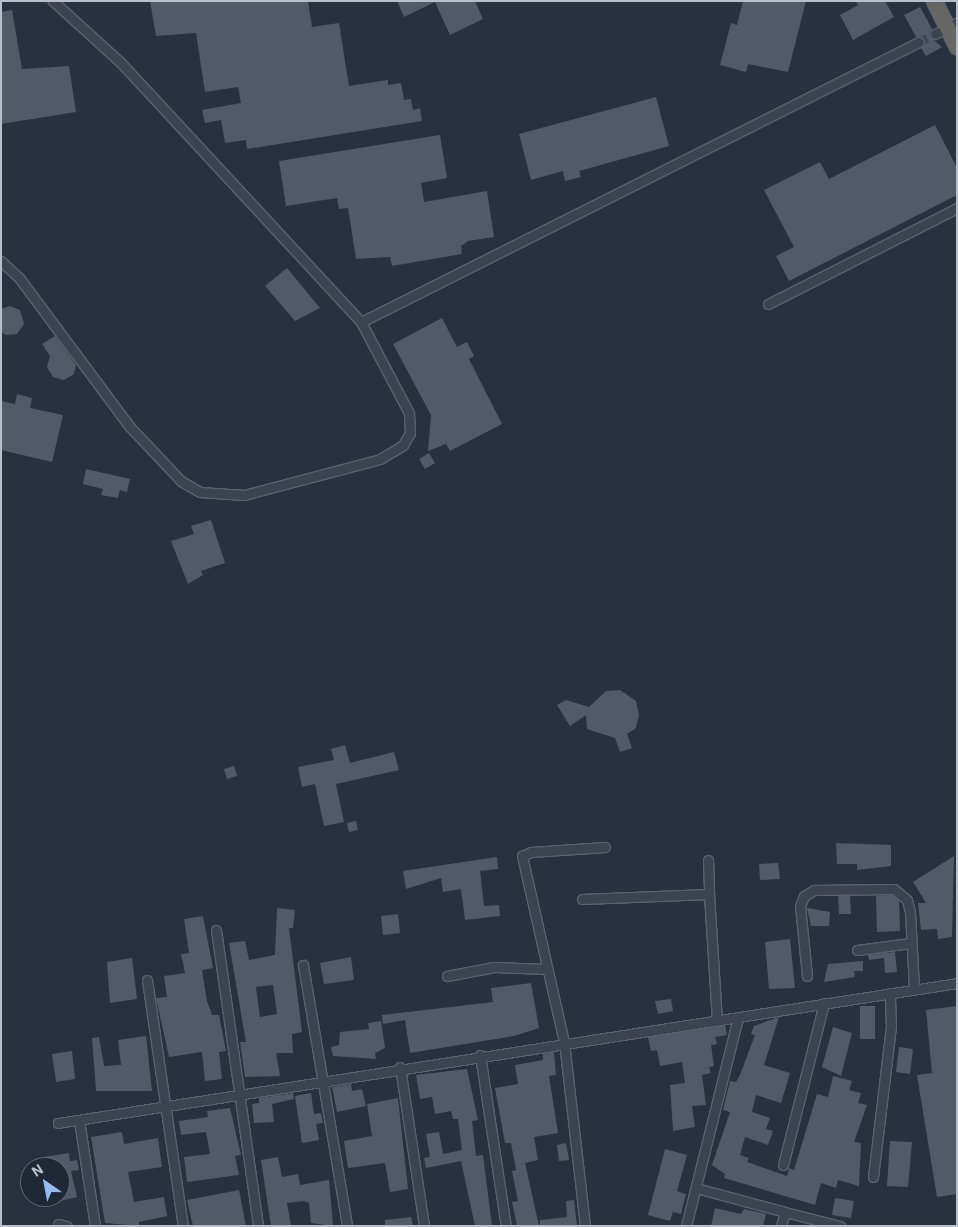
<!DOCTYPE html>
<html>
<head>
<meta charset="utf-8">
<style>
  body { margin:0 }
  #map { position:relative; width:958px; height:1227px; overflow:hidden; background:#28323e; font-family:Roboto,sans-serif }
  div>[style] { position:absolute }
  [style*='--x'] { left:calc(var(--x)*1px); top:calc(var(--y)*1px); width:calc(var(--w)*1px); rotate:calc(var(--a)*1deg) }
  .building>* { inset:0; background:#515b68 }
  .minor-tunnel>* { height:9px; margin-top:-4.5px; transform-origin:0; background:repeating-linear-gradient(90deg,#3e4753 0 9px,transparent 0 13.5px) }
  .roads { filter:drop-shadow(1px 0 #59626c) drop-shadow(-1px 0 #59626c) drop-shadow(0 1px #59626c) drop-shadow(0 -1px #59626c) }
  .minor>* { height:9px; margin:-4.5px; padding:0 4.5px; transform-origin:4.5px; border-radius:4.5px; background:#3b444e }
  .trunk>* { height:15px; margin:-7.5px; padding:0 7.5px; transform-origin:7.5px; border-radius:7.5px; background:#666664 }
  span { translate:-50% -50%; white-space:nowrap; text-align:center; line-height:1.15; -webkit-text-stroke:4px #202933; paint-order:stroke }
  .frame { position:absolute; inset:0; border:2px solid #b8bfc9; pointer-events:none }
  .north { position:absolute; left:20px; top:1157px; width:50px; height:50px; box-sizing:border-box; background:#202933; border:1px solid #5d656f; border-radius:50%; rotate:327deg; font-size:14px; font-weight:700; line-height:20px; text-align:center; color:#b8bfc9 }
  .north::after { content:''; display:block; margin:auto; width:18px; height:22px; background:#97bbef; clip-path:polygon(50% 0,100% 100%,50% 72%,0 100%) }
</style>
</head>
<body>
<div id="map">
  <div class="building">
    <i style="clip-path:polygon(150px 1px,308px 1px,312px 27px,339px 23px,349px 86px,388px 80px,388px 85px,401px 83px,404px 100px,411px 99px,413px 110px,420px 108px,422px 121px,247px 149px,246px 140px,225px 143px,221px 120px,205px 123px,202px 110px,241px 103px,238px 87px,205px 92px,196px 33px,156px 36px)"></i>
    <i style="clip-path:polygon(397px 1px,475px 1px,483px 19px,450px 35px,435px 2px,404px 17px)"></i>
    <i style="clip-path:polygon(743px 1px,806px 1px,788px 72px,748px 64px,746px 72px,720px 65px,731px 23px,737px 25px)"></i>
    <i style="clip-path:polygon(855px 1px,885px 1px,894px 17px,853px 40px,840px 15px,858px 5px)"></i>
    <i style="clip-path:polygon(920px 7px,932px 29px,930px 37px,942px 47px,926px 56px,921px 48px,924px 39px,916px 37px,904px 15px)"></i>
    <i style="clip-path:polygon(12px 10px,22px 69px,69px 66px,76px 112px,1px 124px,1px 12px)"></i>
    <i style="clip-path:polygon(656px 97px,669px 146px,579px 171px,581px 177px,565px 181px,563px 171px,531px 180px,519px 134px)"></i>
    <i style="clip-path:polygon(935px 125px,957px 168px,957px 195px,789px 281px,776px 256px,794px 247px,764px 190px,820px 162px,829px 179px)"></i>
    <i style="clip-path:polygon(440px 135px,447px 178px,421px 183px,424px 202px,487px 191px,494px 237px,468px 241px,461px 246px,462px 254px,392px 266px,390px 257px,356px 259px,348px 208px,339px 209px,337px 198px,286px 206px,279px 161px)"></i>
    <i style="clip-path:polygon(287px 268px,320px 308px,295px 321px,265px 286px)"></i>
    <i style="clip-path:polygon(10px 306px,20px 310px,24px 324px,17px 334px,6px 335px,1px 332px,1px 309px)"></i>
    <i style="clip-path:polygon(442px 318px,457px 347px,467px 342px,474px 356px,469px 359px,502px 424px,450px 451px,446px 444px,428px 451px,431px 415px,393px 344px)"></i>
    <i style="clip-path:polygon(55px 336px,76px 365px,74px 374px,64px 380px,53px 377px,47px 367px,50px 356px,42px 344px)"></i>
    <i style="clip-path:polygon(17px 394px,32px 398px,30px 408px,63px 415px,52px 462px,1px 450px,1px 401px,15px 404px)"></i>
    <i style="clip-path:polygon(429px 453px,435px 463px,425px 469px,419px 459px)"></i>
    <i style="clip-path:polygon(86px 469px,130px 479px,127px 492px,120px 490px,118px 498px,101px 495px,103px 489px,83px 484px)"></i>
    <i style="clip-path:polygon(211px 520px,225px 563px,201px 571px,203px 575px,188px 584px,171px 541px,194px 534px,191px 526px)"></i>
    <i style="clip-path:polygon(620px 690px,636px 701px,639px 715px,636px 728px,627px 734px,632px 748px,620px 752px,615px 738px,587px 729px,586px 715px,570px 726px,557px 705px,566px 700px,589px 707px,606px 691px)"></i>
    <i style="clip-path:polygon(345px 745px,350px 763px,394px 752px,399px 770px,336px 784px,344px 822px,324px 826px,315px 784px,302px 787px,298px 767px,334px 760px,331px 749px)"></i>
    <i style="clip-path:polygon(234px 766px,237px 776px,227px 779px,224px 769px)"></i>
    <i style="clip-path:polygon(356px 821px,358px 830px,349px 832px,347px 823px)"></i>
    <i style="clip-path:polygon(836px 843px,891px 845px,891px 866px,857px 870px,857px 864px,837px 864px)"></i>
    <i style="clip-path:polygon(954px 856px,952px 937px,938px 939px,937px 929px,921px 930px,918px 903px,926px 903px,913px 882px)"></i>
    <i style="clip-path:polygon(497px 857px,498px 869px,480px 871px,484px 906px,499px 905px,500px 916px,465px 920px,461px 889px,443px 892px,441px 878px,406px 889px,403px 871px)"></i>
    <i style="clip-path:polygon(778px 863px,780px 879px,760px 880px,759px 864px)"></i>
    <i style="clip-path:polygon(892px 895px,899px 901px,900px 931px,877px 932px,876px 896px)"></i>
    <i style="clip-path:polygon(838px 896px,850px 896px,851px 914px,839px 914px)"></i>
    <i style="clip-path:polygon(evenodd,277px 908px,295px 910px,293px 928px,289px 928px,302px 1032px,292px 1034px,293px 1053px,276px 1053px,280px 1076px,245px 1077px,240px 1042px,246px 1042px,229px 943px,245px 941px,249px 960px,275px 955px,277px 908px,273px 985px,277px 1014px,260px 1017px,256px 987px,273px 985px)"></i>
    <i style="clip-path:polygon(807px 908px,830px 912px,829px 926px,811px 926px)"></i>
    <i style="clip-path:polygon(398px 914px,400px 933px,383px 935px,381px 916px)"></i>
    <i style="clip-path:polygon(203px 916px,213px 968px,202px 970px,207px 1001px,212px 1015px,219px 1015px,226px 1051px,219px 1052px,222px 1079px,205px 1081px,202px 1052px,169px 1057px,156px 998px,167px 997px,164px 976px,185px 973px,181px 954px,189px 953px,184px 919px)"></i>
    <i style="clip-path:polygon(790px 939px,795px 988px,769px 989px,765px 942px)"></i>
    <i style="clip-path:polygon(895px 952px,897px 972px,885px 973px,884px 958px,869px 960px,868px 955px)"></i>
    <i style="clip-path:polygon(351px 957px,354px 980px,324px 984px,320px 963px)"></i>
    <i style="clip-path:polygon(132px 958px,137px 999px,110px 1003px,107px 962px)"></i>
    <i style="clip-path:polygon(863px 961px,863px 971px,854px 971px,855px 977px,824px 982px,828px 964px)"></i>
    <i style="clip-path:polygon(531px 983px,539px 1028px,514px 1036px,410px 1053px,405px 1020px,383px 1024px,382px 1015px,493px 1002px,491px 988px)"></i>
    <i style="clip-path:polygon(671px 999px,673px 1011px,658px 1014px,655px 1001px)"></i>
    <i style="clip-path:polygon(860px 1006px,875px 1006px,875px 1039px,860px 1039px)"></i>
    <i style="clip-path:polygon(957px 1006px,957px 1194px,937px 1197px,917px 1075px,932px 1073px,926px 1010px)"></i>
    <i style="clip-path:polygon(779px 1017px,764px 1065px,790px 1073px,781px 1103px,756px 1095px,752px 1112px,770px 1118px,766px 1129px,773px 1131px,768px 1145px,745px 1137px,740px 1155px,749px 1158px,747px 1162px,787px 1176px,789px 1168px,794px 1170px,817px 1094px,828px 1097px,833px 1076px,852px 1081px,849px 1090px,861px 1093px,858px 1103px,867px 1105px,854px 1142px,861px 1143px,859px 1186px,838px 1180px,836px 1188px,821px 1183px,815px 1205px,724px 1178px,725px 1174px,712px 1165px,730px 1112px,723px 1110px,730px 1081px,736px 1082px,740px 1075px,755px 1035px,751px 1034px,754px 1026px)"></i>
    <i style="clip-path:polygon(381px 1021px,385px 1048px,375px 1053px,376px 1059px,333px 1056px,331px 1047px,339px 1045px,340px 1032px,369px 1029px,368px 1023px)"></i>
    <i style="clip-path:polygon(725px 1025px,727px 1035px,715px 1037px,717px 1044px,711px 1045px,714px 1066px,709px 1067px,711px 1073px,702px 1075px,706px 1105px,692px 1106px,695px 1127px,673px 1131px,670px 1085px,685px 1083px,682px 1062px,660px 1066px,657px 1050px,651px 1051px,648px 1037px)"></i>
    <i style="clip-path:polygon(833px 1027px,852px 1033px,841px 1076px,822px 1067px)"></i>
    <i style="clip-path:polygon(146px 1036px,152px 1091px,96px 1091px,92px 1038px,99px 1037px,104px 1066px,121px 1065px,118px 1040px)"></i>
    <i style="clip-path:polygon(899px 1047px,913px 1049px,910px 1074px,896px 1072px)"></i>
    <i style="clip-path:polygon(72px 1051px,75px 1079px,56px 1082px,52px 1054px)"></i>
    <i style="clip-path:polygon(554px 1052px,556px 1075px,549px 1076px,558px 1133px,534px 1137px,538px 1160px,525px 1163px,539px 1226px,517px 1226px,512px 1202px,518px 1201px,512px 1171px,516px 1170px,511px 1143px,505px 1143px,495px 1088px,518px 1084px,515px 1065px,543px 1060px,543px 1054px)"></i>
    <i style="clip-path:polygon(467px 1069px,478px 1120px,472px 1121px,476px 1156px,483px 1155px,492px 1226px,475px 1226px,461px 1161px,426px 1168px,424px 1158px,430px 1157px,426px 1134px,439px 1132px,443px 1154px,462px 1150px,458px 1119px,453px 1119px,451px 1111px,435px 1114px,432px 1097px,420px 1099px,416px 1075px)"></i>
    <i style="clip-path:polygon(351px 1084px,352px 1091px,362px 1089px,366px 1106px,337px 1112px,332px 1087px)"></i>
    <i style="clip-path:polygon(293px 1093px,294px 1099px,272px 1104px,274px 1122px,254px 1123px,252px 1104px,259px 1103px,259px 1098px)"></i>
    <i style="clip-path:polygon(311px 1093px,314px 1114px,321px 1113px,323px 1123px,316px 1124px,319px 1140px,302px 1143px,295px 1096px)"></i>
    <i style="clip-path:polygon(398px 1098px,408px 1189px,390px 1192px,385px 1163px,348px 1168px,344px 1141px,372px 1136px,367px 1104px)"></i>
    <i style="clip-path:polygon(230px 1108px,241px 1155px,235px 1156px,239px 1175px,187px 1182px,184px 1157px,210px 1154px,206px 1132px,181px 1135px,179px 1121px,208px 1117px,207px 1111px)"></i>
    <i style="clip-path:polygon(122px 1132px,124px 1144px,158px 1138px,162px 1167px,128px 1172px,134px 1202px,164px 1197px,167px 1216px,139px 1222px,139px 1226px,105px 1223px,91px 1137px)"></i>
    <i style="clip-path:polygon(890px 1141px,912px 1142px,908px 1187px,887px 1186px)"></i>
    <i style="clip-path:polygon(566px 1143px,569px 1160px,559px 1161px,557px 1145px)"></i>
    <i style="clip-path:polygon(665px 1149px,687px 1155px,677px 1191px,686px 1194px,681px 1214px,673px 1212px,670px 1221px,648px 1215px)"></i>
    <i style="clip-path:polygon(69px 1153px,70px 1161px,77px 1160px,79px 1170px,71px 1171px,77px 1197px,60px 1201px,60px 1167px,45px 1167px,43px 1157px)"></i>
    <i style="clip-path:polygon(278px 1157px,282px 1177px,298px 1174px,300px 1185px,329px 1180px,333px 1226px,311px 1223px,309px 1203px,304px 1201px,287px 1203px,291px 1226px,271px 1226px,261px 1160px)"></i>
    <i style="clip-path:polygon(239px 1190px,246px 1226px,193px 1226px,187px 1200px)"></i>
    <i style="clip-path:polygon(835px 1198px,854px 1201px,851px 1218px,832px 1215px)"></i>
    <i style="clip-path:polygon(574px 1200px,577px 1226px,540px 1226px,540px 1220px,567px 1217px,566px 1201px)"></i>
    <i style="clip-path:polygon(715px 1208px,741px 1214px,744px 1209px,766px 1214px,763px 1226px,711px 1226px)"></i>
    <i style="clip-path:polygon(411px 1217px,413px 1226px,385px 1226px,385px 1220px)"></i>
  </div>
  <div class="minor-tunnel">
    <i style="--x:919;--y:42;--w:18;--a:-27"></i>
  </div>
  <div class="roads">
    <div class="minor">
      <i style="--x:935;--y:34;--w:25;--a:-27"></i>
      <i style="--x:1;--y:261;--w:26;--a:43"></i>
      <i style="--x:20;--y:279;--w:184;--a:53.4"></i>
      <i style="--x:130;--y:427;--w:74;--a:46.6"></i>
      <i style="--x:181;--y:481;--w:22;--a:30"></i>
      <i style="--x:200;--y:492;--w:44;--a:3.9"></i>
      <i style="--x:244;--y:495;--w:141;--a:-14.8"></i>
      <i style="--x:380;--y:459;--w:27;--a:-31"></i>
      <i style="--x:403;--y:445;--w:14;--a:-60"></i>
      <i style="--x:410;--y:433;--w:20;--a:-93"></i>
      <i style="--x:409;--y:413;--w:103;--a:-117.8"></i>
      <i style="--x:361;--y:322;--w:355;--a:-132.8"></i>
      <i style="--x:120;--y:62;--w:91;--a:-137.7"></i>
      <i style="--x:768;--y:304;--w:212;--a:-26.9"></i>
      <i style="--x:361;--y:322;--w:624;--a:-26.65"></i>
      <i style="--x:708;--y:860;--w:34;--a:88"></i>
      <i style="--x:582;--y:899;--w:127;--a:-2.3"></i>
      <i style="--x:709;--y:894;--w:127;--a:86.4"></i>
      <i style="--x:216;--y:930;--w:299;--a:81.9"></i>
      <i style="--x:857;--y:950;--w:54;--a:-7.4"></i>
      <i style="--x:303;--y:965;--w:265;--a:80.4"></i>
      <i style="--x:447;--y:976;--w:48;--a:-10.8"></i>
      <i style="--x:494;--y:967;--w:53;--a:2.2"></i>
      <i style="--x:807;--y:976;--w:70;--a:-95.7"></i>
      <i style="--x:800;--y:906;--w:11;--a:-68"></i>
      <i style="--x:804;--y:896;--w:12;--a:-31"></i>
      <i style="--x:814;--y:890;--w:80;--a:-0.7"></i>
      <i style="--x:894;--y:889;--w:17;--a:40"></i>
      <i style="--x:907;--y:900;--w:12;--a:76"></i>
      <i style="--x:910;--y:912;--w:77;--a:87"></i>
      <i style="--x:147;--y:980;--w:249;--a:81.7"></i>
      <i style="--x:480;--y:1055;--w:173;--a:81.4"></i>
      <i style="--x:400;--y:1067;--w:161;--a:81.4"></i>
      <i style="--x:79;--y:1120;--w:107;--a:81.4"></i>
      <i style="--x:58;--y:1123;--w:910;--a:-8.85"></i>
      <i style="--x:783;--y:1165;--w:167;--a:-75.8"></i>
      <i style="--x:873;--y:1177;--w:151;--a:-83.2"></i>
      <i style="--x:891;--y:1027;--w:34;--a:-92"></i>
      <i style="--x:696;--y:1188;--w:92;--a:15.1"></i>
      <i style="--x:785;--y:1212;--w:15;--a:106"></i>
      <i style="--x:785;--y:1212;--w:57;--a:14.3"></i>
      <i style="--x:58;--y:1224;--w:9;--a:13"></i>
      <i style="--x:585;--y:1226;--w:185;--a:-96.5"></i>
      <i style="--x:564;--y:1042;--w:191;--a:-102.7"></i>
      <i style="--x:522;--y:856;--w:10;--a:-24"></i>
      <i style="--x:531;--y:852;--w:74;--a:-3.9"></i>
      <i style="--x:686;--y:1226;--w:214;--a:-76"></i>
    </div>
    <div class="trunk">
      <i style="--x:934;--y:1;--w:51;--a:63.4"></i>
    </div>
  </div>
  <div class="frame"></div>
  <div class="north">N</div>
</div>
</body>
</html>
